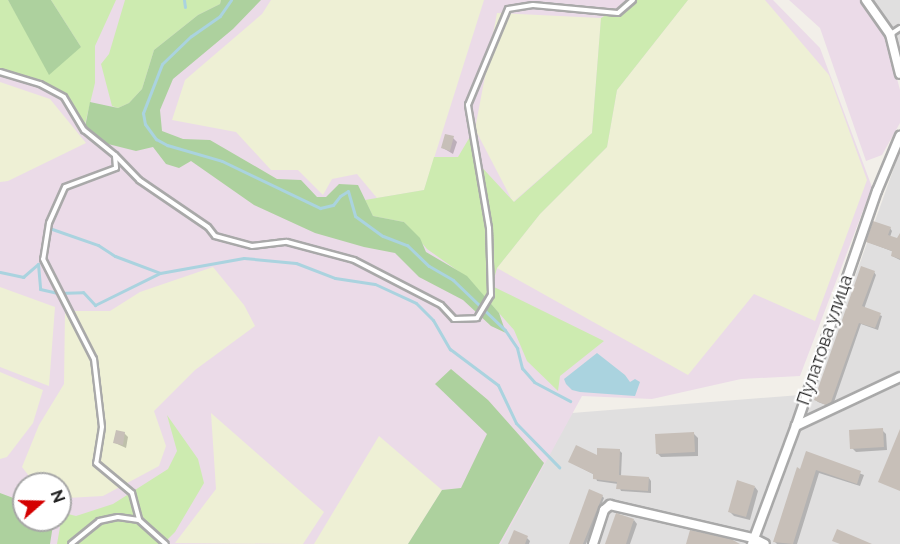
<!DOCTYPE html>
<html>
<head>
<meta charset="utf-8">
<style>
  body { margin:0 }
  #map { position:relative; width:900px; height:544px; overflow:hidden; background:#f2efe9; font-family:Raleway,sans-serif }
  div>[style] { position:absolute }
  [style*='--x'] { left:calc(var(--x)*1px); top:calc(var(--y)*1px); width:calc(var(--w)*1px); rotate:calc(var(--a)*1deg) }
  .residential>* { inset:0; background:#e0dfdf }
  .industrial>* { inset:0; background:#ebdbe8 }
  .farmland>* { inset:0; background:#eef0d5 }
  .grass>* { inset:0; background:#cdebb0 }
  .forest>* { inset:0; background:#add19e }
  .water>* { inset:0; background:#aad3df }
  .shadow>* { inset:0; background:#0003 }
  .stream>* { height:3px; margin:-1.5px; padding:0 1.5px; transform-origin:1.5px; border-radius:1.5px; background:#aad3df }
  .building>* { inset:0; background:#c7bfb8 }
  .roads { filter:drop-shadow(2px 0 #a9a9a9) drop-shadow(-2px 0 #a9a9a9) drop-shadow(0 2px #a9a9a9) drop-shadow(0 -2px #a9a9a9) }
  .lane>* { height:4px; margin:-2px; padding:0 2px; transform-origin:2px; border-radius:2px; background:#fff }
  .street>* { height:8px; margin:-4px; padding:0 4px; transform-origin:4px; border-radius:4px; background:#fff }
  span { translate:-50% -50%; white-space:nowrap; text-align:center; line-height:1.15; -webkit-text-stroke:4.5px #fff; paint-order:stroke }
  .street-label { font-size:18px; color:#222 }
  .north { position:absolute; left:12px; top:472px; width:60px; height:60px; box-sizing:border-box; background:#fff; border:2px solid #a7a7a7; border-radius:50%; rotate:70deg; font-size:16px; font-weight:700; line-height:24px; text-align:center; color:#222 }
  .north::after { content:''; display:block; margin:auto; width:21px; height:27px; background:#d40000; clip-path:polygon(50% 0,100% 100%,50% 72%,0 100%) }
</style>
</head>
<body>
<div id="map">
  <div class="residential">
    <i style="clip-path:polygon(873px 0,900px 0,900px 56px,897px 35px)"></i>
    <i style="clip-path:polygon(900px 151px,900px 544px,499px 544px,572px 413px,813px 394px)"></i>
  </div>
  <div class="industrial">
    <i style="clip-path:polygon(evenodd,0 0,773px 0,820px 48px,872px 187px,800px 376px,741px 379px,652px 399px,582px 396px,501px 544px,0 544px,0 0,24px 484px,60px 484px,60px 520px,24px 520px,24px 484px)"></i>
    <i style="clip-path:polygon(789px 0,861px 0,886px 36px,900px 90px,900px 123px,882px 155px,866px 161px,820px 28px)"></i>
  </div>
  <div class="farmland">
    <i style="clip-path:polygon(271px 0,484px 0,424px 190px,377px 198px,357px 174px,332px 179px,323px 195px,298px 170px,271px 170px,236px 132px,172px 120px,185px 80px,262px 14px)"></i>
    <i style="clip-path:polygon(688px 0,765px 0,829px 75px,867px 180px,815px 321px,754px 294px,688px 375px,497px 268px,540px 214px,607px 147px,617px 90px)"></i>
    <i style="clip-path:polygon(497px 13px,601px 18px,592px 133px,513px 202px,475px 129px)"></i>
    <i style="clip-path:polygon(0 82px,50px 99px,86px 143px,8px 181px,0 182px)"></i>
    <i style="clip-path:polygon(213px 267px,244px 305px,255px 326px,195px 370px,154px 411px,166px 446px,159px 466px,103px 496px,67px 498px,60px 494px,60px 484px,43px 484px,29px 476px,22px 467px,39px 425px,64px 384px,65px 311px,110px 311px,140px 292px)"></i>
    <i style="clip-path:polygon(0 287px,55px 307px,49px 386px,0 367px)"></i>
    <i style="clip-path:polygon(0 372px,43px 390px,33px 423px,7px 457px,0 459px)"></i>
    <i style="clip-path:polygon(211px 413px,324px 512px,303px 544px,175px 543px,216px 489px)"></i>
    <i style="clip-path:polygon(379px 436px,442px 490px,408px 544px,314px 544px)"></i>
  </div>
  <div class="grass">
    <i style="clip-path:polygon(0 0,8px 0,18px 17px,81px 47px,51px 0,116px 0,95px 46px,95px 83px,85px 124px,66px 93px,0 69px)"></i>
    <i style="clip-path:polygon(125px 0,221px 0,220px 4px,198px 15px,154px 50px,142px 89px,129px 103px,118px 108px,112px 106px,101px 64px,109px 54px)"></i>
    <i style="clip-path:polygon(631px 0,688px 0,617px 90px,607px 147px,540px 214px,497px 268px,492px 286px,604px 341px,560px 376px,558px 391px,527px 361px,514px 330px,468px 278px,427px 249px,404px 222px,373px 216px,365px 200px,424px 190px,434px 157px,458px 157px,471px 135px,477px 162px,514px 202px,592px 133px,601px 18px)"></i>
    <i style="clip-path:polygon(167px 415px,198px 459px,204px 483px,175px 532px,163px 544px,57px 544px,60px 527px,54px 520px,60px 520px,60px 512px,76px 516px,113px 504px,168px 469px,177px 451px)"></i>
  </div>
  <div class="forest">
    <i style="clip-path:polygon(8px 0,51px 0,81px 47px,49px 75px)"></i>
    <i style="clip-path:polygon(221px 0,261px 0,233px 29px,173px 79px,160px 110px,162px 131px,183px 139px,210px 140px,277px 179px,301px 180px,317px 197px,326px 197px,339px 184px,358px 185px,373px 216px,404px 222px,420px 238px,426px 252px,467px 276px,499px 313px,506px 333px,491px 326px,463px 300px,419px 277px,395px 253px,364px 247px,315px 233px,254px 205px,191px 161px,179px 168px,166px 164px,153px 147px,136px 151px,108px 144px,85px 127px,90px 102px,118px 108px,129px 103px,142px 89px,154px 50px,198px 15px,220px 4px)"></i>
    <i style="clip-path:polygon(451px 369px,488px 400px,544px 463px,499px 544px,408px 544px,442px 490px,461px 488px,487px 434px,435px 384px)"></i>
    <i style="clip-path:polygon(0 493px,24px 502px,24px 520px,48px 520px,53px 525px,50px 544px,0 544px)"></i>
  </div>
  <div class="water">
    <i style="clip-path:polygon(597px 353px,625px 375px,630px 382px,635px 379px,640px 382px,635px 396px,580px 392px,572px 390px,566px 384px,564px 379px)"></i>
  </div>
  <div class="shadow">
    <i style="clip-path:polygon(453px 138px,457px 142px,453px 154px,443px 148px)"></i>
    <i style="clip-path:polygon(890px 228px,892px 231px,890px 237px,900px 241px,900px 260px,892px 256px,894px 252px,868px 242px)"></i>
    <i style="clip-path:polygon(874px 272px,876px 275px,864px 309px,882px 316px,878px 330px,861px 324px,833px 405px,829px 406px,818px 402px,816px 400px)"></i>
    <i style="clip-path:polygon(882px 430px,886px 434px,887px 450px,856px 452px,852px 448px)"></i>
    <i style="clip-path:polygon(124px 433px,128px 437px,126px 448px,115px 443px)"></i>
    <i style="clip-path:polygon(694px 434px,698px 438px,698px 456px,661px 457px,657px 453px)"></i>
    <i style="clip-path:polygon(619px 450px,622px 453px,621px 476px,649px 478px,651px 481px,651px 493px,621px 491px,618px 484px,597px 481px,595px 475px,570px 462px,598px 457px)"></i>
    <i style="clip-path:polygon(807px 453px,864px 475px,860px 486px,819px 473px,797px 544px,777px 544px,775px 542px)"></i>
    <i style="clip-path:polygon(755px 487px,758px 491px,750px 520px,734px 516px,730px 512px)"></i>
    <i style="clip-path:polygon(602px 496px,604px 498px,586px 544px,570px 544px)"></i>
    <i style="clip-path:polygon(634px 520px,637px 524px,630px 544px,606px 544px)"></i>
    <i style="clip-path:polygon(527px 538px,530px 541px,529px 544px,510px 544px)"></i>
  </div>
  <div class="stream">
    <i style="--x:184;--y:0;--w:7;--a:82"></i>
    <i style="--x:231;--y:0;--w:19;--a:125"></i>
    <i style="--x:220;--y:16;--w:35;--a:145"></i>
    <i style="--x:191;--y:36;--w:40;--a:136"></i>
    <i style="--x:162;--y:64;--w:53;--a:111.2"></i>
    <i style="--x:143;--y:113;--w:11;--a:80"></i>
    <i style="--x:145;--y:124;--w:19;--a:54"></i>
    <i style="--x:156;--y:139;--w:13;--a:29"></i>
    <i style="--x:167;--y:145;--w:57;--a:16.2"></i>
    <i style="--x:222;--y:161;--w:109;--a:25.6"></i>
    <i style="--x:320;--y:208;--w:13;--a:-13"></i>
    <i style="--x:333;--y:205;--w:11;--a:-52"></i>
    <i style="--x:340;--y:196;--w:9;--a:-32"></i>
    <i style="--x:348;--y:191;--w:26;--a:74"></i>
    <i style="--x:355;--y:216;--w:34;--a:36"></i>
    <i style="--x:383;--y:236;--w:26;--a:21"></i>
    <i style="--x:407;--y:245;--w:30;--a:44"></i>
    <i style="--x:429;--y:266;--w:28;--a:30"></i>
    <i style="--x:453;--y:280;--w:72;--a:43.9"></i>
    <i style="--x:505;--y:330;--w:22;--a:56"></i>
    <i style="--x:517;--y:348;--w:21;--a:76"></i>
    <i style="--x:522;--y:368;--w:18;--a:49"></i>
    <i style="--x:534;--y:382;--w:41;--a:27.8"></i>
    <i style="--x:52;--y:229;--w:49;--a:19.2"></i>
    <i style="--x:98;--y:245;--w:20;--a:33"></i>
    <i style="--x:115;--y:256;--w:48;--a:20.7"></i>
    <i style="--x:0;--y:272;--w:24;--a:12"></i>
    <i style="--x:23;--y:277;--w:20;--a:-41"></i>
    <i style="--x:38;--y:264;--w:25;--a:85"></i>
    <i style="--x:40;--y:289;--w:18;--a:13"></i>
    <i style="--x:58;--y:293;--w:25;--a:-2"></i>
    <i style="--x:83;--y:292;--w:18;--a:47"></i>
    <i style="--x:95;--y:305;--w:72;--a:-26.2"></i>
    <i style="--x:160;--y:273;--w:85;--a:-10.1"></i>
    <i style="--x:244;--y:258;--w:52;--a:5.5"></i>
    <i style="--x:296;--y:263;--w:42;--a:21"></i>
    <i style="--x:335;--y:278;--w:40;--a:8.5"></i>
    <i style="--x:375;--y:284;--w:45;--a:24.9"></i>
    <i style="--x:416;--y:303;--w:24;--a:45"></i>
    <i style="--x:433;--y:320;--w:34;--a:60"></i>
    <i style="--x:450;--y:349;--w:60;--a:36.9"></i>
    <i style="--x:498;--y:385;--w:42;--a:64.7"></i>
    <i style="--x:516;--y:423;--w:62;--a:45.7"></i>
  </div>
  <div class="building">
    <i style="clip-path:polygon(445px 134px,454px 136px,450px 151px,441px 148px)"></i>
    <i style="clip-path:polygon(873px 221px,891px 227px,888px 235px,897px 238px,900px 233px,900px 259px,891px 256px,892px 251px,866px 242px)"></i>
    <i style="clip-path:polygon(861px 266px,875px 271px,862px 306px,881px 313px,875px 328px,859px 323px,831px 402px,826px 405px,814px 400px)"></i>
    <i style="clip-path:polygon(883px 428px,884px 447px,850px 449px,849px 430px)"></i>
    <i style="clip-path:polygon(900px 429px,900px 491px,878px 482px)"></i>
    <i style="clip-path:polygon(116px 430px,125px 432px,123px 445px,113px 443px)"></i>
    <i style="clip-path:polygon(694px 432px,695px 452px,656px 454px,655px 434px)"></i>
    <i style="clip-path:polygon(576px 445px,597px 455px,597px 448px,620px 449px,619px 475px,649px 477px,648px 491px,616px 489px,617px 482px,593px 479px,593px 474px,568px 462px)"></i>
    <i style="clip-path:polygon(806px 451px,861px 471px,857px 484px,816px 470px,793px 544px,773px 542px,797px 467px,800px 469px)"></i>
    <i style="clip-path:polygon(737px 480px,755px 486px,746px 517px,728px 512px)"></i>
    <i style="clip-path:polygon(589px 489px,603px 495px,583px 544px,569px 544px)"></i>
    <i style="clip-path:polygon(616px 513px,634px 519px,626px 544px,605px 544px)"></i>
    <i style="clip-path:polygon(837px 529px,872px 544px,840px 544px,832px 541px)"></i>
    <i style="clip-path:polygon(514px 530px,528px 536px,525px 544px,508px 544px)"></i>
    <i style="clip-path:polygon(690px 530px,731px 539px,740px 544px,686px 544px)"></i>
  </div>
  <div class="roads">
    <div class="lane">
      <i style="--x:891;--y:34;--w:11;--a:-34"></i>
      <i style="--x:0;--y:72;--w:42;--a:16.7"></i>
      <i style="--x:40;--y:84;--w:27;--a:28"></i>
      <i style="--x:64;--y:97;--w:39;--a:59"></i>
      <i style="--x:84;--y:130;--w:40;--a:39"></i>
      <i style="--x:115;--y:155;--w:35;--a:46"></i>
      <i style="--x:139;--y:180;--w:83;--a:34.3"></i>
      <i style="--x:208;--y:227;--w:11;--a:52"></i>
      <i style="--x:215;--y:236;--w:38;--a:15"></i>
      <i style="--x:252;--y:246;--w:35;--a:-7"></i>
      <i style="--x:287;--y:242;--w:69;--a:15"></i>
      <i style="--x:354;--y:260;--w:98;--a:27.3"></i>
      <i style="--x:441;--y:305;--w:19;--a:47"></i>
      <i style="--x:454;--y:319;--w:23;--a:-2"></i>
      <i style="--x:477;--y:318;--w:27;--a:-59"></i>
      <i style="--x:491;--y:295;--w:67;--a:-91.7"></i>
      <i style="--x:489;--y:228;--w:125;--a:-99.7"></i>
      <i style="--x:468;--y:105;--w:104;--a:-67.4"></i>
      <i style="--x:508;--y:9;--w:25;--a:-9"></i>
      <i style="--x:533;--y:5;--w:85;--a:5.4"></i>
      <i style="--x:618;--y:13;--w:20;--a:-41"></i>
      <i style="--x:115;--y:156;--w:12;--a:85"></i>
      <i style="--x:116;--y:168;--w:54;--a:159.6"></i>
      <i style="--x:65;--y:187;--w:39;--a:114"></i>
      <i style="--x:49;--y:223;--w:36;--a:99"></i>
      <i style="--x:43;--y:259;--w:112;--a:63"></i>
      <i style="--x:94;--y:359;--w:68;--a:83.3"></i>
      <i style="--x:102;--y:427;--w:36;--a:99"></i>
      <i style="--x:96;--y:463;--w:47;--a:39.8"></i>
      <i style="--x:132;--y:493;--w:28;--a:75"></i>
      <i style="--x:139;--y:520;--w:36;--a:42"></i>
      <i style="--x:71;--y:544;--w:36;--a:-39"></i>
      <i style="--x:99;--y:521;--w:19;--a:-12"></i>
      <i style="--x:118;--y:517;--w:21;--a:8"></i>
    </div>
    <div class="street">
      <i style="--x:866;--y:0;--w:42;--a:54.8"></i>
      <i style="--x:890;--y:34;--w:41;--a:76"></i>
      <i style="--x:796;--y:426;--w:115;--a:-25.2"></i>
      <i style="--x:593;--y:544;--w:36;--a:-72"></i>
      <i style="--x:604;--y:510;--w:8;--a:-40"></i>
      <i style="--x:610;--y:505;--w:147;--a:13"></i>
      <i style="--x:753;--y:538;--w:13;--a:27"></i>
      <i style="--x:752;--y:544;--w:126;--a:-69.6"></i>
      <i style="--x:796;--y:426;--w:249;--a:-71"></i>
      <i style="--x:877;--y:191;--w:60;--a:-67.3"></i>
    </div>
  </div>
  <div class="street-label">
    <span style="left:825px;top:340px;rotate:-71deg">Пулатова улица</span>
  </div>
  <div class="north">N</div>
</div>
</body>
</html>
